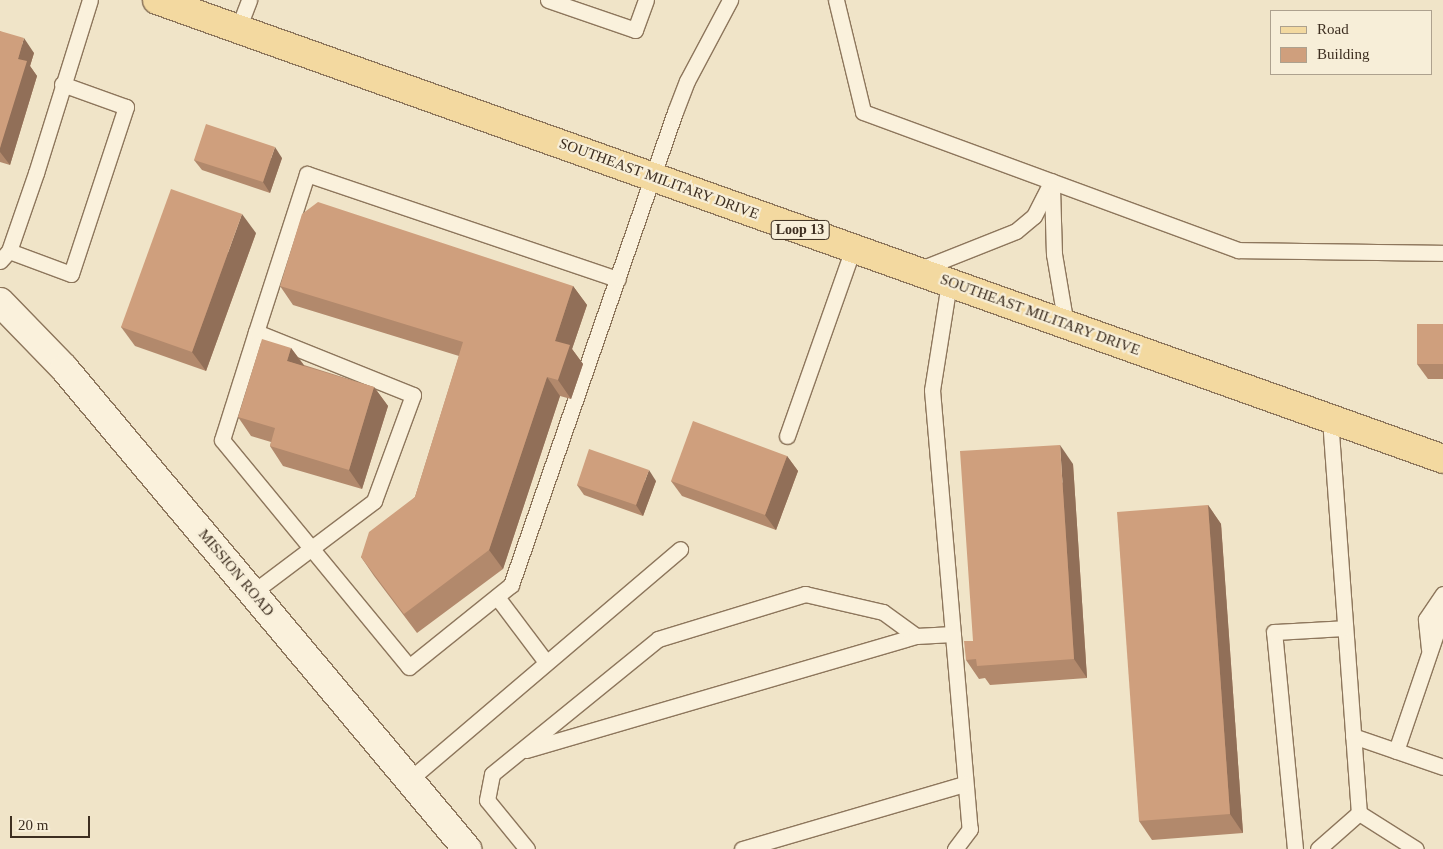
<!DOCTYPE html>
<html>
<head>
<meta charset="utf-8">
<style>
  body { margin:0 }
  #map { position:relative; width:1443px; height:849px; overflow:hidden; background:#f0e4c8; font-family:Georgia,serif }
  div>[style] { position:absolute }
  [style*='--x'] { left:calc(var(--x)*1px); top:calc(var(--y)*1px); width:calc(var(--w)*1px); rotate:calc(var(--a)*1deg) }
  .roads { filter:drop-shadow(1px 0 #8d765c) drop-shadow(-1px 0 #8d765c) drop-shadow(0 1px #8d765c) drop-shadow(0 -1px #8d765c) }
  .service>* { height:15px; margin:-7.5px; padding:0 7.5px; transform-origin:7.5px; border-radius:7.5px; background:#faf1dc }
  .minor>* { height:28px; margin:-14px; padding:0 14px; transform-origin:14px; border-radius:14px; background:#faf1dc }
  .primary>* { height:28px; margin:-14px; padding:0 14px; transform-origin:14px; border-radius:14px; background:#f3d9a0 }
  .wall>* { inset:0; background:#b2896c }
  .shaded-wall>* { inset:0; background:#916f58 }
  .building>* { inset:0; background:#cf9f7d }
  span { translate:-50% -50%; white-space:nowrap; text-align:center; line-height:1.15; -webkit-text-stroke:4.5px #f7eed8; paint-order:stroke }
  .shield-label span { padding:1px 4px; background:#f7eed8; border:1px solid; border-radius:4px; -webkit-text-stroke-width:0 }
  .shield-label { font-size:14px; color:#3d2e20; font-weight:700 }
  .street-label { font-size:15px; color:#3d2e20 }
  .legend { position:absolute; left:1270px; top:10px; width:162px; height:65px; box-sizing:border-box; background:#f7eed8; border:1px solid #ada18e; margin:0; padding:6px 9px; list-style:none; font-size:15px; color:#3d2e20 }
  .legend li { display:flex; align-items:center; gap:10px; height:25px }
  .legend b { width:25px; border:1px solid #ada18e }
  .scale { position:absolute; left:10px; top:816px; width:80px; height:22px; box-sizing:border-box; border:2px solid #3d2e20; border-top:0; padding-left:6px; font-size:15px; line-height:18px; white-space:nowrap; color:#3d2e20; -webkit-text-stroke:4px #f7eed8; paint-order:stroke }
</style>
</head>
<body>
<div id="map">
  <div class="roads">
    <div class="service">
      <i style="--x:548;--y:0;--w:92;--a:19"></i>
      <i style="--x:635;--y:30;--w:32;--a:-70"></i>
      <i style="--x:836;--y:0;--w:115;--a:76.4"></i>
      <i style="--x:863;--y:112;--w:400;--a:20.2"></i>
      <i style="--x:1238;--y:250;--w:205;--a:0.8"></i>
      <i style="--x:238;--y:29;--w:31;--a:-69"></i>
      <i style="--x:1052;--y:187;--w:67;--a:88.3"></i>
      <i style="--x:1054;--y:254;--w:72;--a:80.4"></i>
      <i style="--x:9;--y:251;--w:66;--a:20.4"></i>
      <i style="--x:71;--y:274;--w:176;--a:-71.8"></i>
      <i style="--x:126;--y:107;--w:68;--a:-160.2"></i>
      <i style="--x:0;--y:261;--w:13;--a:-48"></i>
      <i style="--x:9;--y:251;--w:83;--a:-70.9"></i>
      <i style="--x:36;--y:173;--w:181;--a:-72.7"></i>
      <i style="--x:918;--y:270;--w:105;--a:-21.7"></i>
      <i style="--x:1016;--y:231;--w:23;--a:-40"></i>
      <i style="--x:1034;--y:216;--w:39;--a:-63"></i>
      <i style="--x:949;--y:283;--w:108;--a:99"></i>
      <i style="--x:932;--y:390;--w:441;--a:85.1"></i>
      <i style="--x:970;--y:829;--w:25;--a:127"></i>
      <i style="--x:256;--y:332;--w:113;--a:107.5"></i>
      <i style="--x:222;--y:440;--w:294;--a:50.5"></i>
      <i style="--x:409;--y:667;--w:131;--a:-38.8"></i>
      <i style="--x:511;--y:585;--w:501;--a:-70.88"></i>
      <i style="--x:675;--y:112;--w:33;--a:-69"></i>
      <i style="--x:687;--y:81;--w:92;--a:-62"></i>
      <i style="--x:1330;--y:419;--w:395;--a:85.8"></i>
      <i style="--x:787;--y:436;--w:198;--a:-70.6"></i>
      <i style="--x:252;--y:593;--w:153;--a:-37"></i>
      <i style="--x:374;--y:501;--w:113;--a:-69.8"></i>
      <i style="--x:413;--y:395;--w:169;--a:-158.1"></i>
      <i style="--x:256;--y:332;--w:166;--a:-72.1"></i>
      <i style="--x:307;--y:174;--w:328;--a:18.7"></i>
      <i style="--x:497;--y:597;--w:81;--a:53"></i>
      <i style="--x:1429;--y:649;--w:30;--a:-96"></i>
      <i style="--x:1426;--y:619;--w:30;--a:-56"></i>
      <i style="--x:1353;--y:736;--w:95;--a:19"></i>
      <i style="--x:526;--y:750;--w:406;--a:-16.3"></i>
      <i style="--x:1396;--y:751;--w:146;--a:-71.2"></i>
      <i style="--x:409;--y:780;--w:356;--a:-40.4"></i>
      <i style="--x:527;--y:849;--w:63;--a:-129.2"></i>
      <i style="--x:487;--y:800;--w:26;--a:-79"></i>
      <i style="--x:492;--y:774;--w:214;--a:-39.1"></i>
      <i style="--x:658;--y:639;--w:154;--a:-17"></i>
      <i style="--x:805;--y:594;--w:80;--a:13"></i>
      <i style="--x:883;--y:612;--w:41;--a:36"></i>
      <i style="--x:916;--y:636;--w:37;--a:-3"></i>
      <i style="--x:742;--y:849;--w:232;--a:-16.3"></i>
      <i style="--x:1295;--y:849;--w:218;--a:-95.5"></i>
      <i style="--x:1274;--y:632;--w:71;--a:-3.2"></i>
      <i style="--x:1318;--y:849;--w:55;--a:-41.3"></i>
      <i style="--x:1359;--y:813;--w:67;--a:32.3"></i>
    </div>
    <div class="minor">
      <i style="--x:0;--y:302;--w:92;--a:45.9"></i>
      <i style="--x:64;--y:368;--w:628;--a:50.04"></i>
    </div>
    <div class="primary">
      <i style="--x:157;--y:0;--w:1365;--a:19.64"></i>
    </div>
  </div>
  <div class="wall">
    <i style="clip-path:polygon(0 31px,34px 53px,30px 66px,37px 76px,10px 165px,0 162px)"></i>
    <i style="clip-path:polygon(282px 158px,270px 193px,202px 170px,194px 160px)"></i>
    <i style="clip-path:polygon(256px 233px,206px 371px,135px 346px,121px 327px)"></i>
    <i style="clip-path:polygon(280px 286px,573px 286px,587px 305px,572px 349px,583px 364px,571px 399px,560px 396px,503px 569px,417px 633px,374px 576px,361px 557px,415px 497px,459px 356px,293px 305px)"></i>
    <i style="clip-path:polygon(1443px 324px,1443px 379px,1428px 379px,1417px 364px)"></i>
    <i style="clip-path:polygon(291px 348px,304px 365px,374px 387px,388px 406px,362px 489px,283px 466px,270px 446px,271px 442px,251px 436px,238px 417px)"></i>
    <i style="clip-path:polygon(787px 456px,798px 471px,776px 530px,682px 496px,671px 481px)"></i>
    <i style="clip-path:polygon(1073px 464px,1087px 678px,990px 685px,985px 678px,979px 679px,966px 660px,973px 641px)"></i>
    <i style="clip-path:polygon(656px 481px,643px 516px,584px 495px,577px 485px)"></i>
    <i style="clip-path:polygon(1208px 505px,1221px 524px,1243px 833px,1152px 840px,1139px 821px)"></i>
  </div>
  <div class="shaded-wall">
    <i style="clip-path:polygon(24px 38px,34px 53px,30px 66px,37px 76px,10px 165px,0 152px,0 148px,18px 59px)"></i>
    <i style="clip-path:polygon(275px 147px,282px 158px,270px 193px,263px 182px)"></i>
    <i style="clip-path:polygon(242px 214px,256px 233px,206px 371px,192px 352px)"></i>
    <i style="clip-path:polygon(573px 286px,587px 305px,572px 349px,583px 364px,571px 399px,558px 380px,555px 341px)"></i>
    <i style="clip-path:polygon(291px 348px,305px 367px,287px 361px)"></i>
    <i style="clip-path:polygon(547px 377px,560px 396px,503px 569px,489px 550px)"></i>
    <i style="clip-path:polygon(374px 387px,388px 406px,362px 489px,349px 470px)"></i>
    <i style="clip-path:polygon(1060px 445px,1073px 464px,1087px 678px,1074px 659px)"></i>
    <i style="clip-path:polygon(787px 456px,798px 471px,776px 530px,765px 515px)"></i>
    <i style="clip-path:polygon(649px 470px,656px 481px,643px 516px,636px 505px)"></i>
    <i style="clip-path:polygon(1208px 505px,1221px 524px,1243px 833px,1230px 814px)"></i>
  </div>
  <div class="building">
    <i style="clip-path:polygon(0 31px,24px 38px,18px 59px,27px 61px,0 148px)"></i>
    <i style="clip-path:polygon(206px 124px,275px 147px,263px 182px,194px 160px)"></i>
    <i style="clip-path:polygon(171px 189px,242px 214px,192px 352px,121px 327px)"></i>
    <i style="clip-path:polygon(318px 202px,573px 286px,555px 341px,570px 345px,558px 380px,547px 377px,489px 550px,404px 614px,361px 557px,369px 532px,415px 497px,463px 342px,280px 286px,302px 214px)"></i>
    <i style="clip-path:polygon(1417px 324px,1443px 324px,1443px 364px,1417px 364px)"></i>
    <i style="clip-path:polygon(262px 339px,291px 348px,287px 361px,374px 387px,349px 470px,270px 446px,275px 428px,238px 417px)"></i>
    <i style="clip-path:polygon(693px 421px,787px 456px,765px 515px,671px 481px)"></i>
    <i style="clip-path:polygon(1060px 445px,1074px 659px,977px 666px,976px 659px,966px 660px,964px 641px,973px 641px,960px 451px)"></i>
    <i style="clip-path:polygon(589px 449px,649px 470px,636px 505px,577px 485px)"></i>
    <i style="clip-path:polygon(1208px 505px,1230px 814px,1139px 821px,1117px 512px)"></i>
  </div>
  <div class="shield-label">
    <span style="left:800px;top:230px">Loop 13</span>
  </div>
  <div class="street-label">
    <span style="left:659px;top:179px;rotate:20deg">SOUTHEAST MILITARY DRIVE</span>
    <span style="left:1040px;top:315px;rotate:20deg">SOUTHEAST MILITARY DRIVE</span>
    <span style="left:236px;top:573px;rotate:50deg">MISSION ROAD</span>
  </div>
  <ul class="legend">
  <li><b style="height:6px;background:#f3d9a0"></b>Road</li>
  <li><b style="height:14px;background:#cf9f7d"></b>Building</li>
  </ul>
  <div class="scale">20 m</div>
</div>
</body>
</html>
